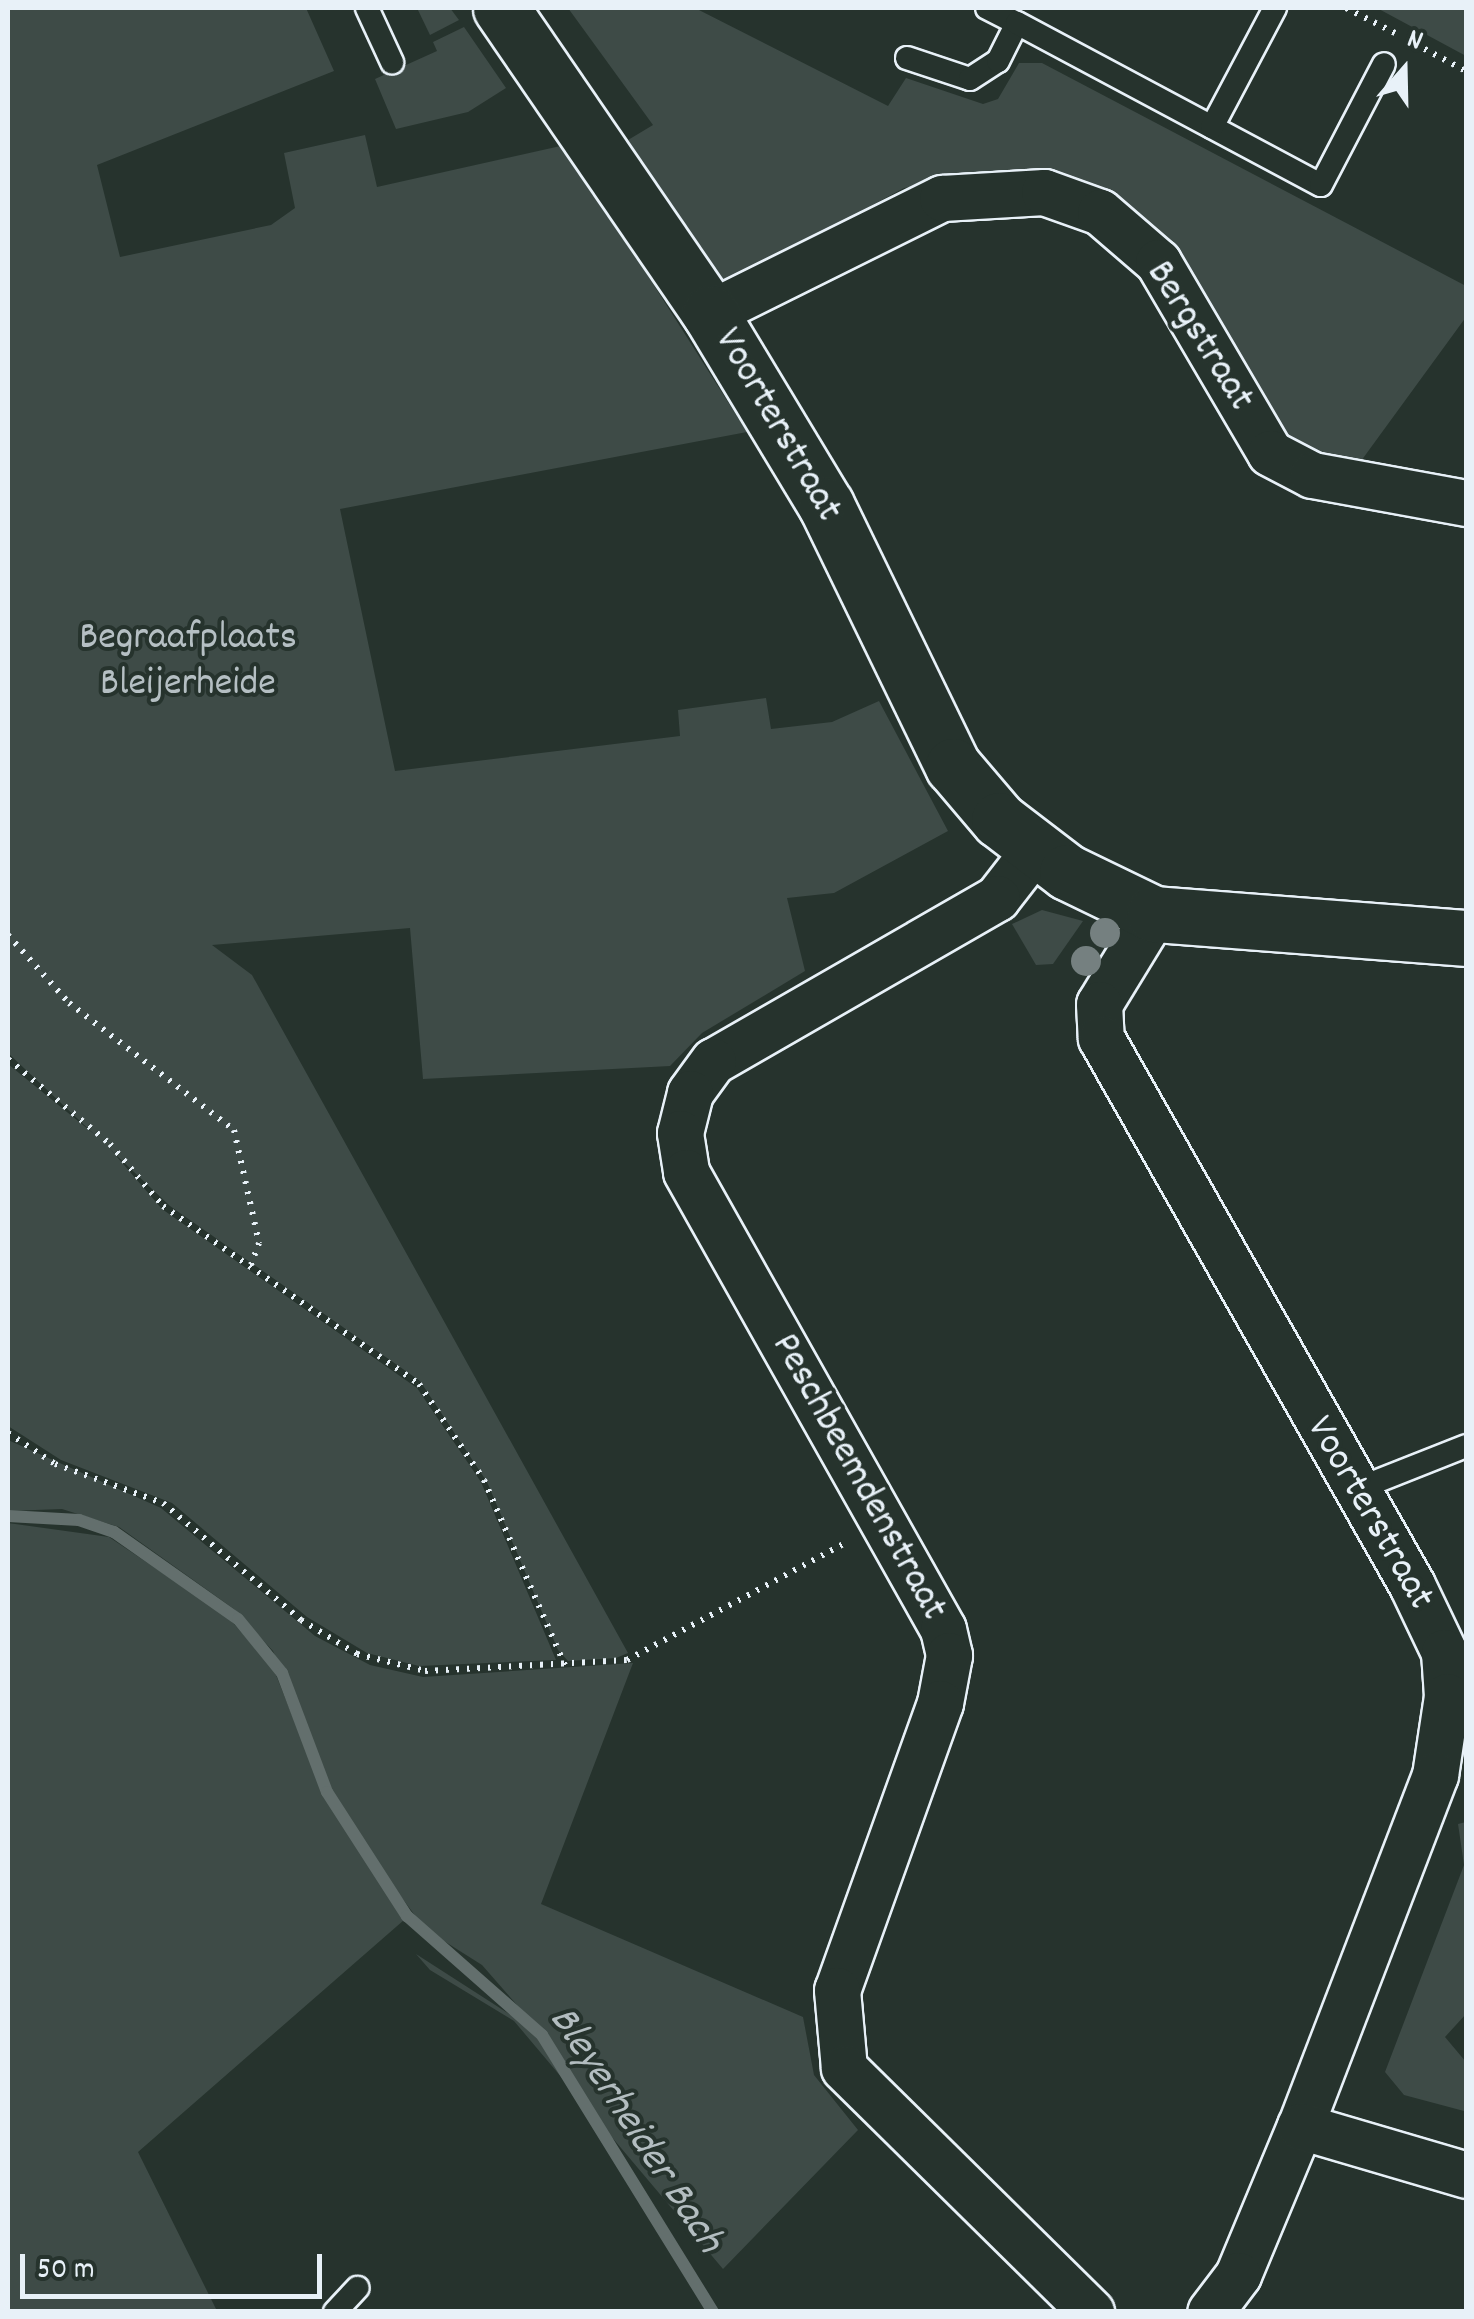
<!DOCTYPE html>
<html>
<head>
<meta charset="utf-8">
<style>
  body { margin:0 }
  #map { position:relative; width:1474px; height:2319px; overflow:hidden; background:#26332d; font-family:Dekko,sans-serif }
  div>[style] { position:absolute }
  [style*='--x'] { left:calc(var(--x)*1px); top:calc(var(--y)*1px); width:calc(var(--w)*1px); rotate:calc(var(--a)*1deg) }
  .green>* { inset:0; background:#3e4b47 }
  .stream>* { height:12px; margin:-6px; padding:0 6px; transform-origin:6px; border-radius:6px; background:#636f6d }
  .path>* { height:6px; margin-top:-3px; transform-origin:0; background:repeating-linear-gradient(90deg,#e8f1f8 0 2.5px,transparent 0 10.5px) }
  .roads { filter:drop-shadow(2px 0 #e8f1f8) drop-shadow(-2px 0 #e8f1f8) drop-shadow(0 2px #e8f1f8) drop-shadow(0 -2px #e8f1f8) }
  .lane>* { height:22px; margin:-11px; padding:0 11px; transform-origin:11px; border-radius:11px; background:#26332d }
  .street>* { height:45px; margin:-22.5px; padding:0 22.5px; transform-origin:22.5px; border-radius:22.5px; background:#26332d }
  .secondary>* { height:55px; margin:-27.5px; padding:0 27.5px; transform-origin:27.5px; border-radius:27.5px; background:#26332d }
  .trees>* { width:30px; height:30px; margin:-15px; border-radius:50%; background:#758080 }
  span { translate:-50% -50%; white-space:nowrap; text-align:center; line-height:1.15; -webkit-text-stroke:8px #26332d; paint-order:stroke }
  .street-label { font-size:40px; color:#e8f1f8 }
  .park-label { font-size:40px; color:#b5bfc3 }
  .water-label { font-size:42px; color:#b3bdc0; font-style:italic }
  .frame { position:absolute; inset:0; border:10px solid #e8f1f8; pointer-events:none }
  .north { position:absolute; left:1354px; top:20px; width:100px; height:100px; -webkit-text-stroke:8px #26332d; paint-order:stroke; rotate:20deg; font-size:28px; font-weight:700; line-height:40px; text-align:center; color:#e8f1f8 }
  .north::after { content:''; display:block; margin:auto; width:35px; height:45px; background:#e8f1f8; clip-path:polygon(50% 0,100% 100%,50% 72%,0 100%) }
  .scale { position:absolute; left:20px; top:2254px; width:302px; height:45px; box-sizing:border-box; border:5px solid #e8f1f8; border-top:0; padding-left:12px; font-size:30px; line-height:35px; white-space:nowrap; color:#e8f1f8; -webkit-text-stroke:8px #26332d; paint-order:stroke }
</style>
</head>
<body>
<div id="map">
  <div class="green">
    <i style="clip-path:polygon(8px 8px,306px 8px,334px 71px,97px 165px,120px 257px,271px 225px,295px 208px,284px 153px,365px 135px,377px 187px,565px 145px,747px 432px,340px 509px,395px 771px,680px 736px,678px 710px,766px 698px,771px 729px,832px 722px,879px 701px,948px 831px,834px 893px,787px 898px,805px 971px,702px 1033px,670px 1066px,423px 1079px,410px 928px,212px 945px,252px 975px,628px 1653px,616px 1658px,568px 1661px,558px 1650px,487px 1482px,420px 1381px,170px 1206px,8px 1053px)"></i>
    <i style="clip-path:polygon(417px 8px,450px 8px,459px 20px,430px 35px)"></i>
    <i style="clip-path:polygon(568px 8px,695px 8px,888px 106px,906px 78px,983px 104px,998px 99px,1019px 63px,1042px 63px,1466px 286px,1466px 317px,1353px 472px,1299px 460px,1178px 259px,965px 179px,904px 188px,713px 291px,628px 140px,653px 125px)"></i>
    <i style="clip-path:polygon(1377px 8px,1466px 8px,1466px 56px)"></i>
    <i style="clip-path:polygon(464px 27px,506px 88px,468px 112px,396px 129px,375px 79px,437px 51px,433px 42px)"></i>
    <i style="clip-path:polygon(1042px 910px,1083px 921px,1053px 964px,1036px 965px,1012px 924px)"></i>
    <i style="clip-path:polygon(8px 1064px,105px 1143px,162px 1209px,417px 1388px,481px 1482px,556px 1660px,419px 1666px,367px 1653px,307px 1617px,172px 1503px,61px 1460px,8px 1426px)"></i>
    <i style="clip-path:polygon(8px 1440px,161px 1508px,315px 1636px,370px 1665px,423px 1677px,633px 1663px,541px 1904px,803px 2017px,814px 2075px,858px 2130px,723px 2269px,514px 2021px,430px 1970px,416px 1954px,545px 2037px,482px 1965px,425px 1929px,391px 1883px,331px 1790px,273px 1651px,234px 1609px,119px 1527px,62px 1509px,8px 1511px)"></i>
    <i style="clip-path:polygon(8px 1523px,109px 1537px,228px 1617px,274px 1670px,325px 1798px,404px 1920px,138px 2152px,217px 2311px,8px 2311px)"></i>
    <i style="clip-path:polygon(1466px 1822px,1466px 2014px,1445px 2037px,1466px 2062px,1464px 2111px,1404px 2095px,1385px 2072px,1464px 1865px,1458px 1824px)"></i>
  </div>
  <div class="stream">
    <i style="--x:8;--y:1516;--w:71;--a:3.2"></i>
    <i style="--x:79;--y:1520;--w:37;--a:19"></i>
    <i style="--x:114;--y:1532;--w:151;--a:35.1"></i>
    <i style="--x:238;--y:1619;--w:70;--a:50.8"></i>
    <i style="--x:282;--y:1673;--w:127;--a:69.3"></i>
    <i style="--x:327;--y:1792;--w:148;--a:57.2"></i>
    <i style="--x:407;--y:1916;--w:180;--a:41.4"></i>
    <i style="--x:542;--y:2035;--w:326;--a:58.3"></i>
  </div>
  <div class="path">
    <i style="--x:1346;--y:8;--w:55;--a:27"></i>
    <i style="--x:1406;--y:39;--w:68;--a:28.1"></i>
    <i style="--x:8;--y:935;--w:91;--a:48.1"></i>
    <i style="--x:69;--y:1003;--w:208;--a:37.6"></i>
    <i style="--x:234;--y:1130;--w:116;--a:77.5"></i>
    <i style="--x:259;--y:1243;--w:23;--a:110"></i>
    <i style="--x:8;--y:1059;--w:133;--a:39.8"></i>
    <i style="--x:110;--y:1144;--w:82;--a:49.5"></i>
    <i style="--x:163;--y:1206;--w:312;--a:34.8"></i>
    <i style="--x:419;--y:1384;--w:116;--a:55.9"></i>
    <i style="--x:484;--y:1480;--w:202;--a:66.4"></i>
    <i style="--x:8;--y:1433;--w:56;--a:33.4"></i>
    <i style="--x:55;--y:1464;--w:115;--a:19.9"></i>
    <i style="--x:163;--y:1503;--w:181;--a:40.3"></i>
    <i style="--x:301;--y:1620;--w:66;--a:31.3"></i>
    <i style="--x:357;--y:1654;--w:70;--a:14"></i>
    <i style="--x:425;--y:1671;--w:202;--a:-3.1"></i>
    <i style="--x:627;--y:1660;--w:250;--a:-28.2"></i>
  </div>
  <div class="roads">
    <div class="lane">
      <i style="--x:367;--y:8;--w:60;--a:65.2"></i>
      <i style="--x:987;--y:8;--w:34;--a:27"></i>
      <i style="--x:907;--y:58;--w:66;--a:18.4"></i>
      <i style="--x:970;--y:79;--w:33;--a:-33"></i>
      <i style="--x:998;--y:61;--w:42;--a:-63.4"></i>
      <i style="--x:1017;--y:23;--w:344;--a:28.1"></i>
      <i style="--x:1321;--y:185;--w:136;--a:-62.5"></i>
      <i style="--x:1212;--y:127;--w:135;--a:-62.1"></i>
      <i style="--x:1355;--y:1490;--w:119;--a:-21.6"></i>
      <i style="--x:335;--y:2312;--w:33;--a:-47"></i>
    </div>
    <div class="street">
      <i style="--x:710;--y:313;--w:259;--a:-26.4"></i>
      <i style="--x:942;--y:198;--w:102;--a:-3.4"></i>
      <i style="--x:1044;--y:192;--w:59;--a:19.7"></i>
      <i style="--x:1100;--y:212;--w:77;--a:40.8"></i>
      <i style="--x:1158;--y:262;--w:221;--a:59.6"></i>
      <i style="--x:1270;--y:453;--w:47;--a:27.6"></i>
      <i style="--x:1312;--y:475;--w:157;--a:10.3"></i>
      <i style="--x:1035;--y:849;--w:62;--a:127.8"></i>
      <i style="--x:997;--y:898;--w:327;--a:150.1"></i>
      <i style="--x:713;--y:1061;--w:39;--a:126"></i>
      <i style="--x:690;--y:1093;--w:41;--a:104"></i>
      <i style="--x:680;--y:1133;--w:39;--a:81"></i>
      <i style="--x:686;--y:1172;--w:524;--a:60.65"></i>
      <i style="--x:943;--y:1629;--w:27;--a:77"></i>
      <i style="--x:949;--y:1655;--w:49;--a:100.6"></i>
      <i style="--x:940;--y:1703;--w:305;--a:109.7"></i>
      <i style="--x:837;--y:1990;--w:78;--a:84.9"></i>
      <i style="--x:844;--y:2068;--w:347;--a:44.6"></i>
      <i style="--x:1154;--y:914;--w:105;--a:121.4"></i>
      <i style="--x:1099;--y:1004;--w:34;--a:87"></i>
      <i style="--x:1101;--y:1038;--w:629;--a:60.38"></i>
      <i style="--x:1412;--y:1585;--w:74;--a:64.5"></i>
      <i style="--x:1444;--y:1652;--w:44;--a:86.1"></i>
      <i style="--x:1447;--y:1696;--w:80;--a:98.6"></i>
      <i style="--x:1435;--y:1775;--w:376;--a:111"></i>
      <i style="--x:1300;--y:2126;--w:161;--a:112.6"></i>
      <i style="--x:1238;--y:2275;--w:46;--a:127.1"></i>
      <i style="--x:1300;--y:2126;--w:173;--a:16.4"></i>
    </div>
    <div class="secondary">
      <i style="--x:501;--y:8;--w:370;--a:55.6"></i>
      <i style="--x:710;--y:313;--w:224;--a:58.9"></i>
      <i style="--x:826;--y:505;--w:290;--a:64.1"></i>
      <i style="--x:953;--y:766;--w:71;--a:49.6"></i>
      <i style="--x:999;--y:820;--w:86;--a:37.4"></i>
      <i style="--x:1067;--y:872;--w:97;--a:25.8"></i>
      <i style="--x:1154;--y:914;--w:313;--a:4.4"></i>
    </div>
  </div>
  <div class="trees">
    <i style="left:1105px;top:933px"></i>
    <i style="left:1086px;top:961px"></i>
  </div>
  <div class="street-label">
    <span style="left:1198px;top:337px;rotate:58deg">Bergstraat</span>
    <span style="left:776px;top:426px;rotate:60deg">Voorterstraat</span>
    <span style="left:857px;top:1478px;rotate:61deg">Peschbeemdenstraat</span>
    <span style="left:1368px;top:1514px;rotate:60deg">Voorterstraat</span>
  </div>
  <div class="park-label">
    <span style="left:188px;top:663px">Begraafplaats<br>Bleijerheide</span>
  </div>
  <div class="water-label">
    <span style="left:634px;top:2131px;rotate:57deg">Bleyerheider Bach</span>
  </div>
  <div class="frame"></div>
  <div class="north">N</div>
  <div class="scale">50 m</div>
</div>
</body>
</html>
